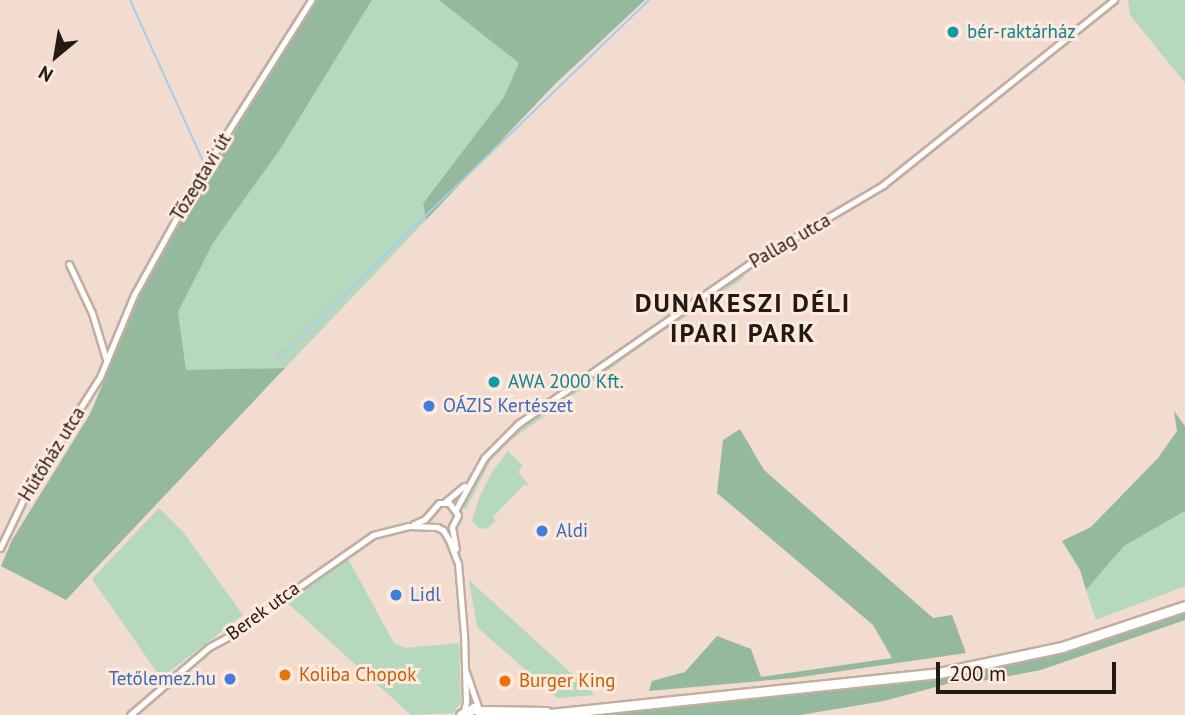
<!DOCTYPE html>
<html>
<head>
<meta charset="utf-8">
<style>
  body { margin:0 }
  #map { position:relative; width:1185px; height:715px; overflow:hidden; background:#f1dccf; font-family:"PT Sans",sans-serif }
  div>[style] { position:absolute }
  [style*='--x'] { left:calc(var(--x)*1px); top:calc(var(--y)*1px); width:calc(var(--w)*1px); rotate:calc(var(--a)*1deg) }
  .green>* { inset:0; background:#b6d8bd }
  .forest>* { inset:0; background:#95b99d }
  .stream>* { height:2px; margin:-1px; padding:0 1px; transform-origin:1px; border-radius:1px; background:#a9cbea }
  .roads { filter:drop-shadow(2px 0 #c2aea1) drop-shadow(-2px 0 #c2aea1) drop-shadow(0 2px #c2aea1) drop-shadow(0 -2px #c2aea1) }
  .minor>* { height:5px; margin:-2.5px; padding:0 2.5px; transform-origin:2.5px; border-radius:2.5px; background:#fff }
  .primary>* { height:9px; margin:-4.5px; padding:0 4.5px; transform-origin:4.5px; border-radius:4.5px; background:#fff }
  .dots>* { width:19px; height:19px; translate:-50% -50%; box-sizing:border-box; border:4px solid #fee9dc; border-radius:50% }
  span { translate:-50% -50%; white-space:nowrap; text-align:center; line-height:1.15; -webkit-text-stroke:6px #fee9dc; paint-order:stroke }
  .culture-label { font-size:19px; color:#0d838f }
  .left { translate:0 -50%; text-align:left }
  .street-label { font-size:19px; color:#211a15 }
  .shop-label { font-size:19px; color:#366cbe }
  .right { translate:-100% -50%; text-align:right }
  .food-label { font-size:19px; color:#c56008 }
  .district-label { font-size:26px; color:#211a15; font-weight:700; letter-spacing:2px }
  .north { position:absolute; left:21px; top:21px; width:70px; height:70px; -webkit-text-stroke:5px #fee9dc; paint-order:stroke; rotate:210deg; font-size:19px; font-weight:700; line-height:28px; text-align:center; color:#211a15 }
  .north::after { content:''; display:block; margin:auto; width:24px; height:32px; background:#211a15; clip-path:polygon(50% 0,100% 100%,50% 72%,0 100%) }
  .scale { position:absolute; left:936px; top:662px; width:180px; height:32px; box-sizing:border-box; border:4px solid #211a15; border-top:0; padding-left:9px; font-size:21px; line-height:24px; white-space:nowrap; color:#211a15; -webkit-text-stroke:5px #fee9dc; paint-order:stroke }
</style>
</head>
<body>
<div id="map">
  <div class="green">
    <i style="clip-path:polygon(372px 0,439px 0,472px 23px,520px 63px,504px 97px,423px 202px,426px 220px,285px 368px,186px 371px,178px 312px,213px 243px,281px 148px)"></i>
    <i style="clip-path:polygon(1128px 0,1185px 0,1185px 83px,1130px 15px)"></i>
    <i style="clip-path:polygon(743px 273px,744px 277px,738px 282px,650px 340px,511px 440px,491px 460px,466px 509px,461px 507px,484px 465px,507px 439px,693px 305px,722px 291px,733px 279px)"></i>
    <i style="clip-path:polygon(508px 451px,523px 466px,518px 472px,529px 485px,524px 485px,493px 517px,496px 521px,488px 528px,480px 529px,472px 521px,480px 496px,492px 472px)"></i>
    <i style="clip-path:polygon(159px 508px,184px 533px,243px 615px,161px 678px,92px 579px)"></i>
    <i style="clip-path:polygon(1185px 511px,1185px 586px,1096px 620px,1086px 590px,1124px 546px)"></i>
    <i style="clip-path:polygon(347px 557px,394px 643px,405px 648px,459px 643px,461px 703px,453px 713px,411px 715px,283px 599px)"></i>
    <i style="clip-path:polygon(469px 580px,595px 695px,557px 698px,477px 627px)"></i>
  </div>
  <div class="forest">
    <i style="clip-path:polygon(314px 0,372px 0,281px 148px,213px 243px,178px 312px,186px 370px,285px 368px,66px 600px,1px 566px,12px 540px,90px 414px,148px 276px)"></i>
    <i style="clip-path:polygon(439px 0,645px 0,554px 85px,426px 220px,423px 203px,504px 97px,519px 63px)"></i>
    <i style="clip-path:polygon(1174px 411px,1185px 426px,1185px 511px,1124px 546px,1086px 590px,1080px 570px,1062px 541px,1091px 527px,1158px 458px,1177px 431px)"></i>
    <i style="clip-path:polygon(740px 429px,764px 470px,933px 618px,952px 615px,966px 653px,794px 678px,649px 691px,652px 681px,685px 672px,717px 636px,751px 649px,761px 677px,892px 658px,873px 625px,717px 493px,723px 440px)"></i>
    <i style="clip-path:polygon(1185px 613px,1185px 620px,1041px 670px,982px 681px,947px 684px,884px 701px,800px 715px,574px 715px,936px 678px,1062px 650px)"></i>
  </div>
  <div class="stream">
    <i style="--x:130;--y:0;--w:181;--a:65.6"></i>
    <i style="--x:207;--y:170;--w:8;--a:60"></i>
    <i style="--x:277;--y:359;--w:517;--a:-43.98"></i>
  </div>
  <div class="roads">
    <div class="minor">
      <i style="--x:69;--y:264;--w:54;--a:64.9"></i>
      <i style="--x:92;--y:313;--w:48;--a:73.1"></i>
      <i style="--x:445;--y:502;--w:25;--a:-40"></i>
      <i style="--x:456;--y:509;--w:58;--a:-61.2"></i>
      <i style="--x:484;--y:458;--w:48;--a:-45"></i>
      <i style="--x:518;--y:424;--w:281;--a:-34.7"></i>
      <i style="--x:749;--y:264;--w:156;--a:-30.5"></i>
      <i style="--x:883;--y:185;--w:296;--a:-38.7"></i>
      <i style="--x:414;--y:524;--w:12;--a:-24"></i>
      <i style="--x:425;--y:519;--w:21;--a:-49"></i>
      <i style="--x:439;--y:503;--w:10;--a:0"></i>
      <i style="--x:449;--y:503;--w:15;--a:53"></i>
      <i style="--x:458;--y:515;--w:13;--a:117"></i>
      <i style="--x:452;--y:527;--w:22;--a:80"></i>
      <i style="--x:0;--y:548;--w:62;--a:-64.3"></i>
      <i style="--x:27;--y:492;--w:136;--a:-57.6"></i>
      <i style="--x:100;--y:377;--w:89;--a:-67.5"></i>
      <i style="--x:134;--y:295;--w:132;--a:-61.1"></i>
      <i style="--x:198;--y:179;--w:212;--a:-57.7"></i>
      <i style="--x:458;--y:563;--w:71;--a:85.2"></i>
      <i style="--x:464;--y:634;--w:68;--a:88.3"></i>
      <i style="--x:466;--y:702;--w:9;--a:103"></i>
      <i style="--x:466;--y:672;--w:39;--a:71"></i>
      <i style="--x:130;--y:715;--w:104;--a:-40.7"></i>
      <i style="--x:209;--y:647;--w:19;--a:-28"></i>
      <i style="--x:226;--y:638;--w:179;--a:-35"></i>
      <i style="--x:373;--y:535;--w:36;--a:-14"></i>
      <i style="--x:408;--y:526;--w:29;--a:2"></i>
      <i style="--x:437;--y:527;--w:7;--a:27"></i>
      <i style="--x:443;--y:530;--w:12;--a:59"></i>
      <i style="--x:449;--y:540;--w:25;--a:69"></i>
    </div>
    <div class="primary">
      <i style="--x:483;--y:711;--w:63;--a:0.9"></i>
      <i style="--x:461;--y:715;--w:15;--a:-28"></i>
      <i style="--x:474;--y:708;--w:13;--a:29"></i>
      <i style="--x:540;--y:715;--w:401;--a:-6"></i>
      <i style="--x:939;--y:673;--w:126;--a:-11.9"></i>
      <i style="--x:1062;--y:647;--w:130;--a:-18.4"></i>
    </div>
  </div>
  <div class="dots">
    <i style="left:953px;top:32px;background:#0f9aa8"></i>
    <i style="left:494px;top:382px;background:#0f9aa8"></i>
    <i style="left:429px;top:406px;background:#3f7fe0"></i>
    <i style="left:542px;top:531px;background:#3f7fe0"></i>
    <i style="left:396px;top:595px;background:#3f7fe0"></i>
    <i style="left:285px;top:675px;background:#e8710a"></i>
    <i style="left:230px;top:679px;background:#3f7fe0"></i>
    <i style="left:505px;top:681px;background:#e8710a"></i>
  </div>
  <div class="culture-label">
    <span class="left" style="left:967px;top:32px">bér-raktárház</span>
    <span class="left" style="left:508px;top:382px">AWA 2000 Kft.</span>
  </div>
  <div class="street-label">
    <span style="left:201px;top:177px;rotate:-59deg">Tőzegtavi út</span>
    <span style="left:790px;top:241px;rotate:-30deg">Pallag utca</span>
    <span style="left:52px;top:454px;rotate:-58deg">Hűtőház utca</span>
    <span style="left:263px;top:611px;rotate:-36deg">Berek utca</span>
  </div>
  <div class="shop-label">
    <span class="left" style="left:443px;top:406px">OÁZIS Kertészet</span>
    <span class="left" style="left:556px;top:531px">Aldi</span>
    <span class="left" style="left:410px;top:595px">Lidl</span>
    <span class="right" style="left:216px;top:679px">Tetőlemez.hu</span>
  </div>
  <div class="food-label">
    <span class="left" style="left:299px;top:675px">Koliba Chopok</span>
    <span class="left" style="left:519px;top:681px">Burger King</span>
  </div>
  <div class="district-label">
    <span style="left:743px;top:318px">DUNAKESZI DÉLI<br>IPARI PARK</span>
  </div>
  <div class="north">N</div>
  <div class="scale">200 m</div>
</div>
</body>
</html>
